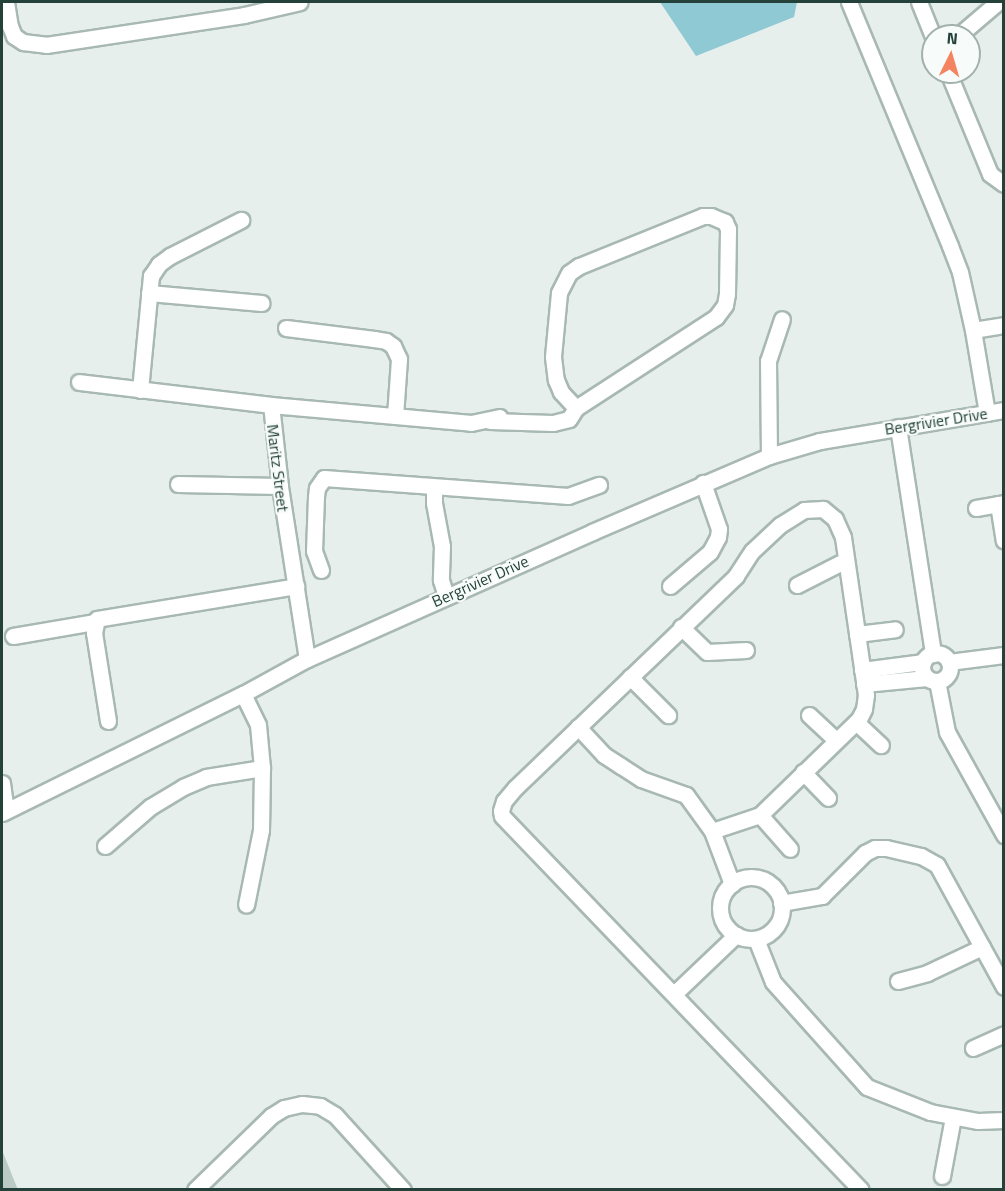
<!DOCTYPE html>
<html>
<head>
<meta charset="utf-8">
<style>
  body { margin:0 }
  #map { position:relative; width:1005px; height:1191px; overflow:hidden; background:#e6efeb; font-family:"Titillium Web",sans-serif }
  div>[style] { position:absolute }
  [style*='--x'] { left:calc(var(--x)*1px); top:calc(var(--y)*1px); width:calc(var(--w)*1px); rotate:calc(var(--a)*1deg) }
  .water>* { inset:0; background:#8ec9d4 }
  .building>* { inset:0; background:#bbcac4 }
  .roads { filter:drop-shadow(2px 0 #a8b8b2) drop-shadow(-2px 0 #a8b8b2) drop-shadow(0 2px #a8b8b2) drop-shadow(0 -2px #a8b8b2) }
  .minor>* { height:15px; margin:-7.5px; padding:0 7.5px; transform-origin:7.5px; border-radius:7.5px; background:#fff }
  .minor>.ring { margin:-7.5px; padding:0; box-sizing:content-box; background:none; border:15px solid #fff; border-radius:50% }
  span { translate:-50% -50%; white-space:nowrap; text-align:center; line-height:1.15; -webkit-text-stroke:4.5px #f7fbf9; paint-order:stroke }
  .street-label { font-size:16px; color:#24423a }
  .frame { position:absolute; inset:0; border:3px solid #24423a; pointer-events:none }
  .north { position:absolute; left:921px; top:24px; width:60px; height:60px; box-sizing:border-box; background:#f7fbf9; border:2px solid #a3b1ad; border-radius:50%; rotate:5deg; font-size:16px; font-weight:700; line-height:24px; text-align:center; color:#24423a }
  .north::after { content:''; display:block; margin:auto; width:21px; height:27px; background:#f4845f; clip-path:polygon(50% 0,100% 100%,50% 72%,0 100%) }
</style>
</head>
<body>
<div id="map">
  <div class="water">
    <i style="clip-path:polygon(660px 2px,659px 2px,797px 2px,794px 17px,696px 56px)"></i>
  </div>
  <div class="building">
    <i style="clip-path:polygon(2px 1150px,18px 1190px,2px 1190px)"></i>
  </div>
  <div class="roads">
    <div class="minor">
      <i style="--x:6;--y:2;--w:24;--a:81"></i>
      <i style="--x:10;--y:26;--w:11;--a:68"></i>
      <i style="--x:14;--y:36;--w:11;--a:34"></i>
      <i style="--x:23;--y:42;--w:23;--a:7"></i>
      <i style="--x:46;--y:45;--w:200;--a:-8.6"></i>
      <i style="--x:244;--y:15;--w:57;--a:-13.1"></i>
      <i style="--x:849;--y:2;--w:264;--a:67.5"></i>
      <i style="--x:950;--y:246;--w:28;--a:69"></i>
      <i style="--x:960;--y:272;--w:59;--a:77.4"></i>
      <i style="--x:919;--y:2;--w:37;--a:68"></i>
      <i style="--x:958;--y:36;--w:52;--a:-40.4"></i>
      <i style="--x:948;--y:72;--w:110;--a:67.6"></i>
      <i style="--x:990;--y:174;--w:17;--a:36"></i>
      <i style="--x:149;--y:293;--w:113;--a:5.1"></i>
      <i style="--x:286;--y:328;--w:89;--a:7.1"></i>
      <i style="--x:374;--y:339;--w:12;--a:9"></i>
      <i style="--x:386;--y:341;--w:9;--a:36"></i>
      <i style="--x:393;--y:346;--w:14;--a:65"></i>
      <i style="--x:399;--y:359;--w:57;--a:94"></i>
      <i style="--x:79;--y:382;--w:193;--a:6.8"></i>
      <i style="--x:140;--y:390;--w:115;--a:-84.5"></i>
      <i style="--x:151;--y:276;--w:14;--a:-56"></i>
      <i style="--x:159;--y:264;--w:14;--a:-36"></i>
      <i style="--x:170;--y:256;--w:80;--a:-26.9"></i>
      <i style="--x:987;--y:413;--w:84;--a:-99.6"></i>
      <i style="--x:973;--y:330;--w:31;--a:-9"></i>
      <i style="--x:490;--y:421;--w:63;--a:1.8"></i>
      <i style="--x:553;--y:423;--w:16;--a:-14"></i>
      <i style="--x:569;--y:419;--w:13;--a:-58"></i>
      <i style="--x:576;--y:408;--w:167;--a:-33"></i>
      <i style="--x:716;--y:317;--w:15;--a:-53"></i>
      <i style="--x:725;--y:305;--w:11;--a:-80"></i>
      <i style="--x:727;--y:294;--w:65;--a:-89.1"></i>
      <i style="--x:728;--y:229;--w:8;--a:-113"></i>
      <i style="--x:725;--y:222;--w:15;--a:-157"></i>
      <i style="--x:711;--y:216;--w:8;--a:180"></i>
      <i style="--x:703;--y:216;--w:134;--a:158"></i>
      <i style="--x:579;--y:266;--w:12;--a:145"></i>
      <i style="--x:569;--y:273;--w:22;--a:117"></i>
      <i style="--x:559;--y:293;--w:64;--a:95.4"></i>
      <i style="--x:553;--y:357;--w:23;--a:83"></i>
      <i style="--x:556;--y:380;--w:13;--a:67"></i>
      <i style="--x:561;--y:392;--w:22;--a:47"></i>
      <i style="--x:898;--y:427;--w:230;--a:81.2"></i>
      <i style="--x:769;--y:456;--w:95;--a:-90.6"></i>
      <i style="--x:768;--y:361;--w:44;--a:-71.6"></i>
      <i style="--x:178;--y:484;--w:102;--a:1.1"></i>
      <i style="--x:434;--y:487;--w:16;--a:90"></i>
      <i style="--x:434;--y:503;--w:44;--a:79.5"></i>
      <i style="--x:442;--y:546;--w:34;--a:92"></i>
      <i style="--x:441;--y:580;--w:17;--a:73"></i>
      <i style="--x:998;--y:504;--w:37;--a:81"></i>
      <i style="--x:976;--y:508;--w:28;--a:-10"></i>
      <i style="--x:321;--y:570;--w:20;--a:-110"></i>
      <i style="--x:314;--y:551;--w:54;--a:-87.9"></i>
      <i style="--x:316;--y:497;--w:9;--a:-84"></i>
      <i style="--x:317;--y:488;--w:12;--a:-55"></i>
      <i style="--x:324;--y:478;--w:245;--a:4.2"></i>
      <i style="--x:568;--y:496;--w:33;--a:-20"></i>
      <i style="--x:797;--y:585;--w:55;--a:-27"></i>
      <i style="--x:670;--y:586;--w:52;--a:-40.4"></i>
      <i style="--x:710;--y:552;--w:17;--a:-62"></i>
      <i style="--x:718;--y:537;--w:8;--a:-83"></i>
      <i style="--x:719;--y:529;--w:49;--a:-109.2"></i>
      <i style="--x:681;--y:627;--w:36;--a:44"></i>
      <i style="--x:707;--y:652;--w:39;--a:-3"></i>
      <i style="--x:857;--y:634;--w:38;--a:-7"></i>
      <i style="--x:13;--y:636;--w:82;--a:-9.8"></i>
      <i class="ring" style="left:922px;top:653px;width:13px;height:13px"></i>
      <i style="--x:307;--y:659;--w:175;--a:-98.9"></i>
      <i style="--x:280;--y:486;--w:81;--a:-96.3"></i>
      <i style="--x:271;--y:405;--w:201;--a:5.1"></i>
      <i style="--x:471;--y:423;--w:29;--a:-12"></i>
      <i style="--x:949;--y:662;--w:55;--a:-7.3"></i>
      <i style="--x:862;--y:670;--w:62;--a:-7.5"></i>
      <i style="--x:630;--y:677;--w:54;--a:45"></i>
      <i style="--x:937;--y:681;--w:52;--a:78.9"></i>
      <i style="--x:947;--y:732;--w:118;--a:61"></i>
      <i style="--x:864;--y:684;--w:63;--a:-5.4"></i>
      <i style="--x:243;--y:694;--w:34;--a:64"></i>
      <i style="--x:258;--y:725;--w:43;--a:84.7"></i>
      <i style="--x:262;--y:768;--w:62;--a:90.9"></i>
      <i style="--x:261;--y:830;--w:76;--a:101.3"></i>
      <i style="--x:809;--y:715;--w:37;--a:43"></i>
      <i style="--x:108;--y:721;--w:89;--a:-99"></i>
      <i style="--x:94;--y:633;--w:14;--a:-78"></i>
      <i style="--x:97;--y:619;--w:202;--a:-9.4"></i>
      <i style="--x:856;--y:722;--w:34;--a:43"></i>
      <i style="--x:578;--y:727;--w:38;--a:47"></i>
      <i style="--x:604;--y:755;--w:20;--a:33"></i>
      <i style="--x:621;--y:766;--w:24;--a:33"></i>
      <i style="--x:641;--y:779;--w:48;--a:19.6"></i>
      <i style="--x:686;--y:795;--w:44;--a:54.2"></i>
      <i style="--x:712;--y:831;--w:57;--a:69.3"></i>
      <i style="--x:803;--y:772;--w:36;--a:46"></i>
      <i style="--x:2;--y:783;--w:27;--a:82"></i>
      <i style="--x:2;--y:813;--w:269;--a:-26.3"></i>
      <i style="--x:243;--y:694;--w:73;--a:-28.7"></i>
      <i style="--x:307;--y:659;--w:312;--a:-24"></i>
      <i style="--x:592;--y:532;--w:193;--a:-23.2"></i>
      <i style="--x:769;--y:456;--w:53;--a:-16.4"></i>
      <i style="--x:820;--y:441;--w:187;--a:-9.6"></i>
      <i style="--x:760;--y:815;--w:45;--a:48.6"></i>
      <i style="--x:712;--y:831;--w:51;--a:-18.4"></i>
      <i style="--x:760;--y:815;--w:138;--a:-44.1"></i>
      <i style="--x:859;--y:719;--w:11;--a:-63"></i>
      <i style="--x:864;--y:709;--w:14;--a:-82"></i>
      <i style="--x:866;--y:695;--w:160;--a:-98.3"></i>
      <i style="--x:843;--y:537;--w:20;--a:-114"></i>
      <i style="--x:835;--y:519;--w:16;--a:-140"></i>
      <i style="--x:823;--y:509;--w:19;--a:177"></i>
      <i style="--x:804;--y:510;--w:28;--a:148"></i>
      <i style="--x:780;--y:525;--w:38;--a:137"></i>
      <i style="--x:752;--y:551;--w:30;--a:123"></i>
      <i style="--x:736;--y:576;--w:306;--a:136.2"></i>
      <i style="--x:515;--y:788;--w:17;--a:130"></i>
      <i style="--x:504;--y:801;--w:10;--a:107"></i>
      <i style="--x:501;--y:811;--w:5;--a:79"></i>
      <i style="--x:502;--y:816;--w:518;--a:46.17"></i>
      <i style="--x:105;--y:846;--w:60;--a:-40.9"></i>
      <i style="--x:150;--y:807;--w:39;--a:-31"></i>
      <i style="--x:183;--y:787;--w:25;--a:-23"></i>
      <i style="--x:206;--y:777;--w:57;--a:-9.1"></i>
      <i class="ring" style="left:720px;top:877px;width:47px;height:47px"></i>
      <i style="--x:781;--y:903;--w:42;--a:-9.7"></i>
      <i style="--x:822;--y:896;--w:61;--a:-45"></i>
      <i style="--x:865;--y:853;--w:11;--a:-27"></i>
      <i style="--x:875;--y:848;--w:11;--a:0"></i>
      <i style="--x:886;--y:848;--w:36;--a:13"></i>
      <i style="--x:921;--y:856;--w:18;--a:29"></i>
      <i style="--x:937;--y:865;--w:139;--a:61.2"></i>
      <i style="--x:756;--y:939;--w:46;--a:68.4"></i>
      <i style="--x:773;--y:982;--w:141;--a:48.2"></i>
      <i style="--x:867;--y:1087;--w:68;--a:21.6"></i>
      <i style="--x:930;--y:1112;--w:49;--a:10.6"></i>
      <i style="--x:978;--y:1121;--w:26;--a:-2"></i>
      <i style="--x:898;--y:981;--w:30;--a:-15"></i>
      <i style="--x:927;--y:973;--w:61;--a:-25.3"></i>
      <i style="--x:674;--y:994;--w:86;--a:-43.6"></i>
      <i style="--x:973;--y:1048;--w:34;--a:-24"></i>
      <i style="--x:942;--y:1176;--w:60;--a:-79.4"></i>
      <i style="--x:195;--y:1190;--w:106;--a:-44.2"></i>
      <i style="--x:271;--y:1116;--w:15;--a:-32"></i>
      <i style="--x:284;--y:1108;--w:18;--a:-13"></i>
      <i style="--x:302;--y:1104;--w:18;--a:6"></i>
      <i style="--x:320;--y:1106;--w:17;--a:31"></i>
      <i style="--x:335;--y:1115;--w:101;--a:47.8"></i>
    </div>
  </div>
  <div class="street-label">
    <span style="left:936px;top:421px;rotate:-9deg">Bergrivier Drive</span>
    <span style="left:278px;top:468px;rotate:83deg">Maritz Street</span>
    <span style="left:480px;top:581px;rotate:-24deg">Bergrivier Drive</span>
  </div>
  <div class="frame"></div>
  <div class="north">N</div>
</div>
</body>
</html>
